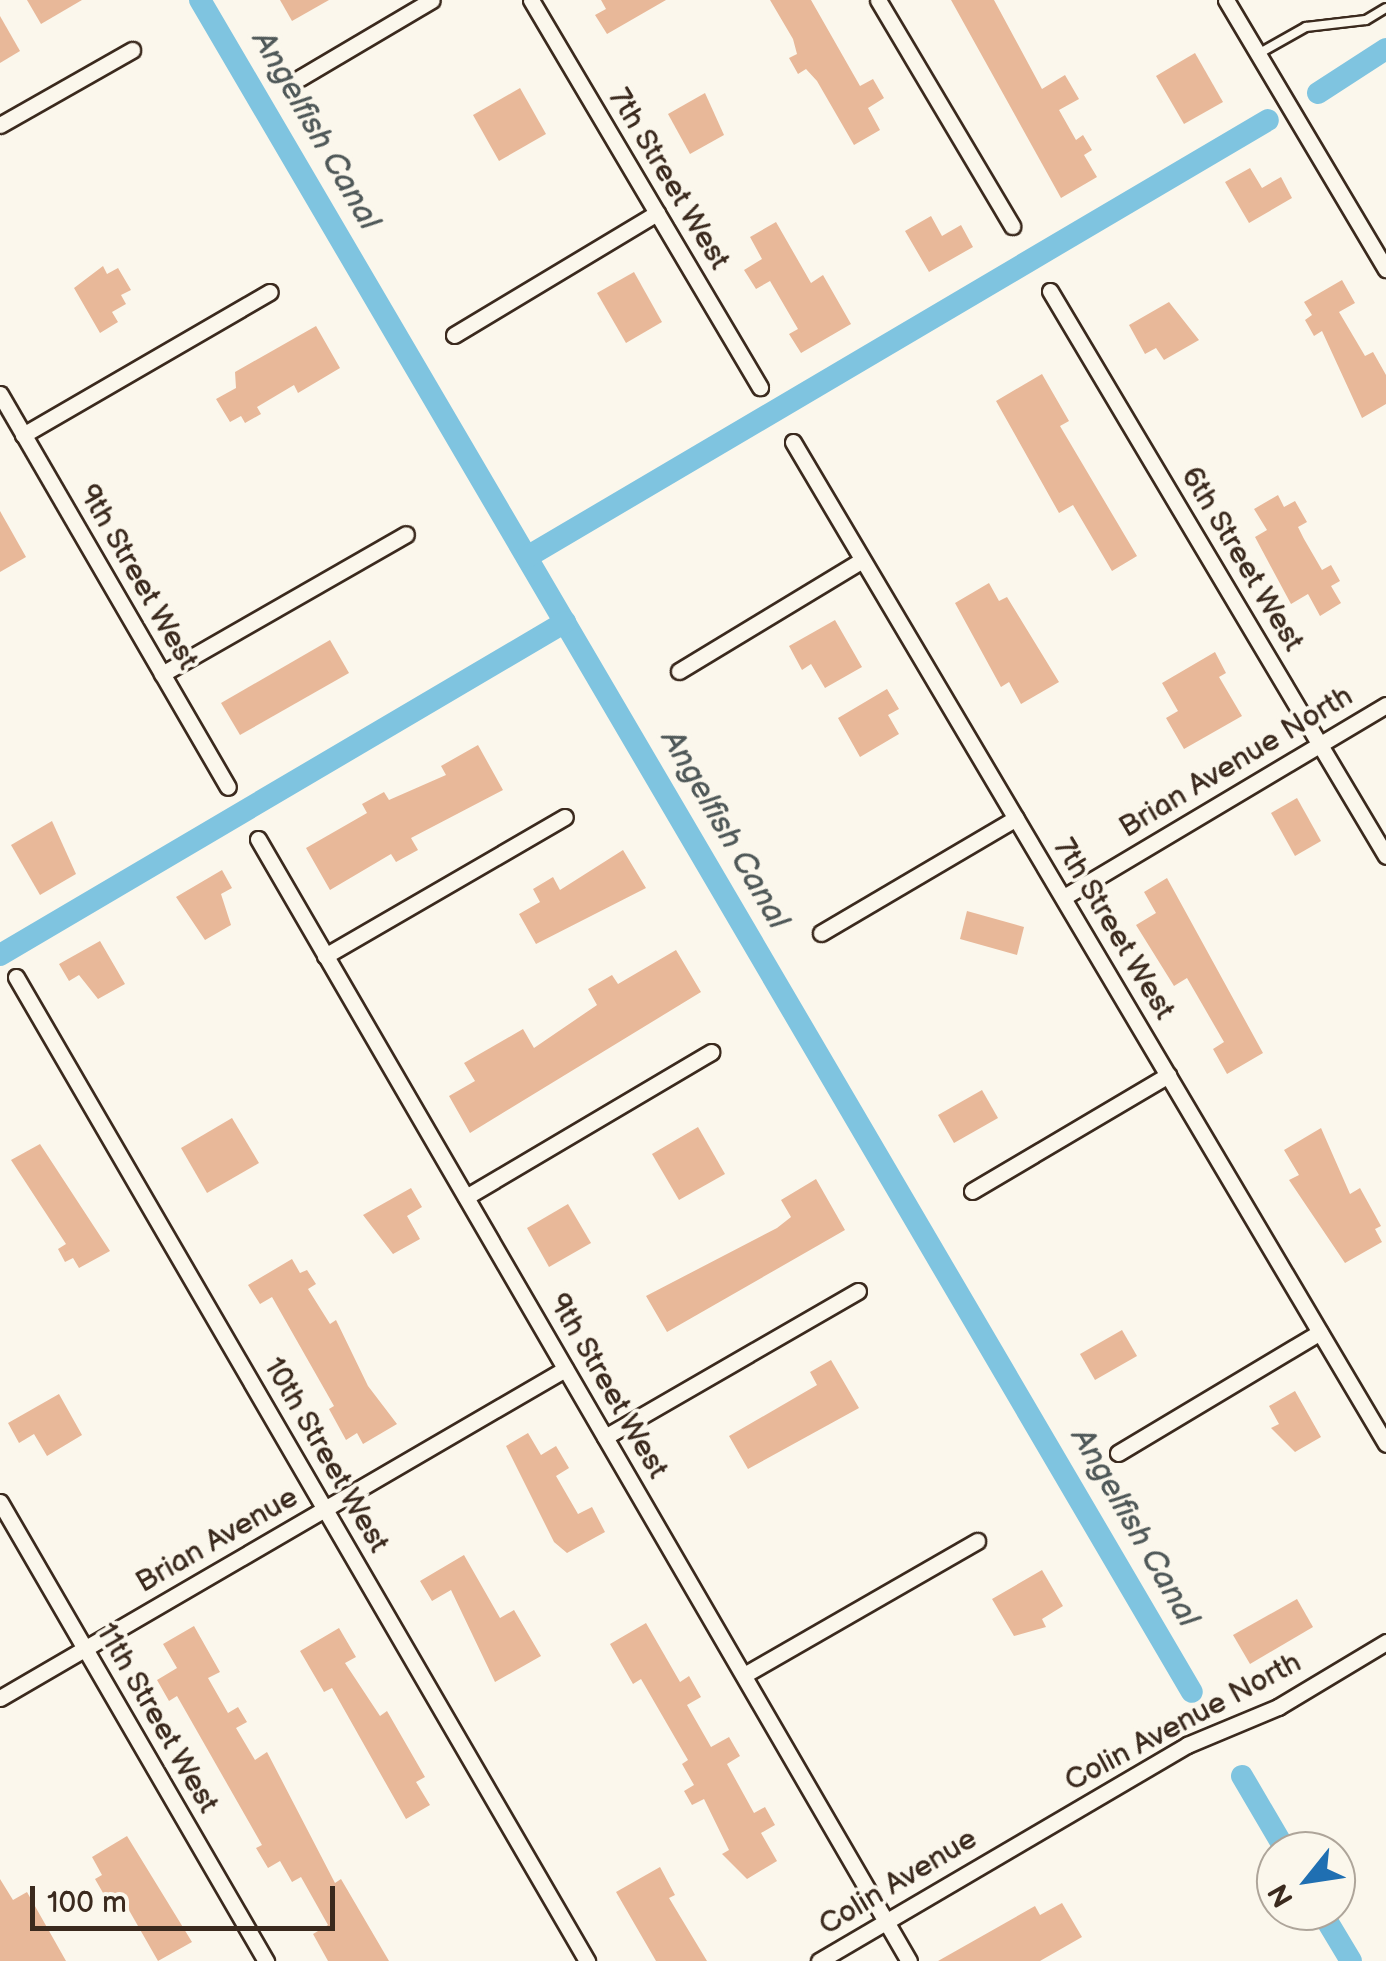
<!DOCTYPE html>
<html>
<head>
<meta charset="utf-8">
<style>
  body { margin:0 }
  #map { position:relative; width:1386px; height:1961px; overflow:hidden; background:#fbf7ec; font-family:"Balsamiq Sans",sans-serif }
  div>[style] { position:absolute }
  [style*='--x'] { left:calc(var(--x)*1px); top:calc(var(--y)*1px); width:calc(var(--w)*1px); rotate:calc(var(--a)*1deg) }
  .canal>* { height:22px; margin:-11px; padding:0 11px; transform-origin:11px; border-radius:11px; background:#7fc4e0 }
  .building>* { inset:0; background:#e8b899 }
  .roads { filter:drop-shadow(2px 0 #3b2a1e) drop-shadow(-2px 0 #3b2a1e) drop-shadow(0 2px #3b2a1e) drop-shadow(0 -2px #3b2a1e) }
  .service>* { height:8px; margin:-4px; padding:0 4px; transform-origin:4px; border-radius:4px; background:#fbf7ec }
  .minor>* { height:15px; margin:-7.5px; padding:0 7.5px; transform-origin:7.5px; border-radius:7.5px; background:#fbf7ec }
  span { translate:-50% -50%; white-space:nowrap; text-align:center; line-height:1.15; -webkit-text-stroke:8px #fbf7ec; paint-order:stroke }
  .street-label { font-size:30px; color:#3b2a1e }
  .water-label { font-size:32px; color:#4f5858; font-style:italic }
  .north { position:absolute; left:1256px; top:1831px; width:100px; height:100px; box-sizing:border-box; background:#fbf7ec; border:2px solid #aea59a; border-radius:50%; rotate:240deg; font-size:28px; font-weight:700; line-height:40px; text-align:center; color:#3b2a1e }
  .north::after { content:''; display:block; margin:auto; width:35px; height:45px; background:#1f6fb2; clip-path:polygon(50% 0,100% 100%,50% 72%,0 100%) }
  .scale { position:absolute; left:30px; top:1886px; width:305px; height:45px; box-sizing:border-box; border:5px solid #3b2a1e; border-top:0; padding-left:12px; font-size:30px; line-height:35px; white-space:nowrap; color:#3b2a1e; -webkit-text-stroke:8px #fbf7ec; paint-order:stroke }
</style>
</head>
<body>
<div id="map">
  <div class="canal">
    <i style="--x:200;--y:0;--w:1961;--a:59.62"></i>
    <i style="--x:1318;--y:93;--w:81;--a:-32.9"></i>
    <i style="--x:527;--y:557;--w:860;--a:-30.53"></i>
    <i style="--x:0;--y:955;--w:656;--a:-30.51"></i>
    <i style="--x:1242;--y:1776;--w:87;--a:59.6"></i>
    <i style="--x:1321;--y:1911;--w:58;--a:59"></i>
  </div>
  <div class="building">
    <i style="clip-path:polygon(27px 0,82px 0,41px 24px)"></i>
    <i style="clip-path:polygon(280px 0,329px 0,292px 21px)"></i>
    <i style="clip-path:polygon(601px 0,666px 0,607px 34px,595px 15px,606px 9px)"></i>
    <i style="clip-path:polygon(770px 0,811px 0,860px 86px,873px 79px,884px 98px,868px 108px,880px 130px,854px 145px,817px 81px,806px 69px,798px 74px,789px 58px,797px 54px,793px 39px)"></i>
    <i style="clip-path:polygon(951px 0,994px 0,1042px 89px,1065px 75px,1079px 99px,1059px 110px,1076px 140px,1083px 135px,1092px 150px,1084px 155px,1097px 177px,1061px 198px)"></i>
    <i style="clip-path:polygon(0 16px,20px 51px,0 63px)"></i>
    <i style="clip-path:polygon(1195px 53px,1223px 102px,1184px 124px,1156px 76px)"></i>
    <i style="clip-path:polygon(520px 88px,546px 134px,499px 161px,473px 115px)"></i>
    <i style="clip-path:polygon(705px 93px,724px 135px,690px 154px,668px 114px)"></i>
    <i style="clip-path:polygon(1250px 168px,1262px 188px,1281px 177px,1292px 198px,1249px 223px,1225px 182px)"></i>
    <i style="clip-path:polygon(931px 216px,942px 236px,961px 225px,973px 247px,929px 272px,905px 231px)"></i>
    <i style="clip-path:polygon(776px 222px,811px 283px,823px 275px,851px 324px,801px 353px,789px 334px,798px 329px,770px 281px,756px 289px,744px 270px,762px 259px,750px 237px)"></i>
    <i style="clip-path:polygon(103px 266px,107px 274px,118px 268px,131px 290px,121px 295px,126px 304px,112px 312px,118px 322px,100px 333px,74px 288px)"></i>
    <i style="clip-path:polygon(634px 272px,662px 322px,626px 343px,597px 293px)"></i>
    <i style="clip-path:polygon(1342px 280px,1355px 303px,1339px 312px,1365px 356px,1373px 352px,1386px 375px,1386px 404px,1362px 418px,1322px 331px,1314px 336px,1305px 320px,1312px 315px,1304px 302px)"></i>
    <i style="clip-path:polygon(1169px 302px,1199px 340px,1164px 360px,1156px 348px,1145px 354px,1129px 325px)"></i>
    <i style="clip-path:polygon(316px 326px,340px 368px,298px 393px,294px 385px,257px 407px,261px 414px,245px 423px,241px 416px,230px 422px,216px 399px,236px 388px,235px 372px)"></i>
    <i style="clip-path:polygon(1042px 374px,1069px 421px,1060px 426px,1137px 556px,1112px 571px,1073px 505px,1059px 513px,996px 401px)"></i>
    <i style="clip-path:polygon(1278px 495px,1284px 507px,1295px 501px,1307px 522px,1298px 527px,1304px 539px,1322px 570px,1331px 565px,1340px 581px,1331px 586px,1341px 603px,1320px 616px,1308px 594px,1291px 604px,1255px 537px,1267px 530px,1254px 509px)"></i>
    <i style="clip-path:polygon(0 511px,26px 557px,0 572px)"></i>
    <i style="clip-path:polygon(989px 583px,999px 601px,1007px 597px,1059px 682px,1021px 704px,1009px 682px,1001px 687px,955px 603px)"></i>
    <i style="clip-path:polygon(835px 620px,862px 667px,825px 688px,811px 664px,802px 670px,789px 646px)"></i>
    <i style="clip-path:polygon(330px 640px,349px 673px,240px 735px,221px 703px)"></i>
    <i style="clip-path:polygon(1215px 652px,1226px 673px,1219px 677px,1242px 716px,1184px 749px,1166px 718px,1178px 711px,1162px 683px)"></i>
    <i style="clip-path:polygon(887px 689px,899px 709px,888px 715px,899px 734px,860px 757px,838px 718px)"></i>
    <i style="clip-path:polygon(478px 745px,503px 790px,411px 838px,418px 850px,396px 862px,391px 854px,330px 890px,306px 848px,367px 813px,362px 804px,384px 792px,389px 800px,446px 775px,441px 766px)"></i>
    <i style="clip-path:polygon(1297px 798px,1321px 841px,1295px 856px,1271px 813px)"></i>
    <i style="clip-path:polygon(52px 821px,76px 874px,40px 895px,11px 845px)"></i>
    <i style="clip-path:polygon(623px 850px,646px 888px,536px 944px,519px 914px,540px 902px,533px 889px,553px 877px,560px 890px)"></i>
    <i style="clip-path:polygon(222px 870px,232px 888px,221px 894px,231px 925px,205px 940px,176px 897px)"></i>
    <i style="clip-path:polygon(1167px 878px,1263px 1053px,1227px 1074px,1213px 1049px,1224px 1042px,1187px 978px,1174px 986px,1136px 925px,1156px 913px,1144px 892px)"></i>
    <i style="clip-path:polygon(967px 911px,1024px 927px,1017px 955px,960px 939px)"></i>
    <i style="clip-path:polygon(100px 941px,125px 984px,98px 999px,79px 975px,69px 981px,59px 964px)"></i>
    <i style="clip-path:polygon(676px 950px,701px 992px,470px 1133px,449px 1096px,475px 1081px,464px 1063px,523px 1029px,534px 1048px,597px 1005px,588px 989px,612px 975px,618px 984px)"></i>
    <i style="clip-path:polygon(982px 1090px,998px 1118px,954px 1143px,938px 1115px)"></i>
    <i style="clip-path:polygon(232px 1118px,259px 1163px,207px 1193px,181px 1148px)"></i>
    <i style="clip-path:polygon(698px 1127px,725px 1174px,679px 1200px,652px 1154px)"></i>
    <i style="clip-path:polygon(1321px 1128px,1350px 1194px,1360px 1188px,1381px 1226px,1375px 1229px,1382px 1242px,1345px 1263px,1289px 1180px,1299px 1175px,1284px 1150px)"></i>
    <i style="clip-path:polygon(40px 1144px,110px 1251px,79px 1268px,73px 1258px,65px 1262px,58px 1249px,66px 1244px,11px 1160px)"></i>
    <i style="clip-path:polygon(816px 1179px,845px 1230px,667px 1332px,646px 1296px,777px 1228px,791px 1217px,781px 1200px)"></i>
    <i style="clip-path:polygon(411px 1188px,422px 1207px,407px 1216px,420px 1239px,393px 1254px,363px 1215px)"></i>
    <i style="clip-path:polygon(568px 1204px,591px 1243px,549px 1267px,527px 1228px)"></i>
    <i style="clip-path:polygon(292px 1259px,300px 1273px,307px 1270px,316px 1284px,308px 1289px,330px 1324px,336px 1320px,368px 1386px,397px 1424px,363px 1444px,357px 1433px,346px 1440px,329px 1409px,334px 1406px,272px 1297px,260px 1304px,248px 1285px)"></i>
    <i style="clip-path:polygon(1122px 1330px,1137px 1356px,1095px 1380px,1080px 1354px)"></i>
    <i style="clip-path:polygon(831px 1360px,859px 1408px,748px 1469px,729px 1436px,817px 1385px,810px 1372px)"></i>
    <i style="clip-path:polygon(1295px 1391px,1321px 1437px,1295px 1452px,1271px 1428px,1279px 1424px,1269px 1406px)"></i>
    <i style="clip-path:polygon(59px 1394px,82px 1435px,47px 1456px,34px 1434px,19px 1443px,8px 1423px)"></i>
    <i style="clip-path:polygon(528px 1433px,541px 1455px,556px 1446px,569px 1468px,556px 1476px,578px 1514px,592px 1507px,605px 1532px,567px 1553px,554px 1542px,506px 1446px)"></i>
    <i style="clip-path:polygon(464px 1555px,500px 1618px,514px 1610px,541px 1656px,495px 1682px,451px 1590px,432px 1601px,420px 1581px)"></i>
    <i style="clip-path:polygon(1042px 1570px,1063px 1606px,1042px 1619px,1046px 1627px,1014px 1636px,992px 1599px)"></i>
    <i style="clip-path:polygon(1297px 1599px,1313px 1627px,1250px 1664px,1233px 1635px)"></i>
    <i style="clip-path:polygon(646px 1623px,680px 1682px,689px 1676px,701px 1697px,687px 1705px,711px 1747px,729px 1737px,740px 1756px,727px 1764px,754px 1813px,765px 1807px,775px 1825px,761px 1833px,777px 1861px,747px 1879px,722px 1854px,729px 1850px,704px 1799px,692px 1805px,684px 1791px,694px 1785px,682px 1764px,688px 1760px,641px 1679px,633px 1684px,610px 1644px)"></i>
    <i style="clip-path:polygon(194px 1626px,220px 1672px,208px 1678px,228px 1713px,238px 1707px,247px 1722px,236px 1728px,255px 1760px,267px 1752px,335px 1883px,341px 1879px,389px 1961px,328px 1961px,313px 1934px,328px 1925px,301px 1877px,292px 1882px,280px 1861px,268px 1868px,256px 1848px,262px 1845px,177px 1696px,169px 1701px,157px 1680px,177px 1668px,163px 1644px)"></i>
    <i style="clip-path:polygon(339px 1628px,356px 1657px,345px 1663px,380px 1716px,387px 1711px,425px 1777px,416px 1782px,430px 1805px,406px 1819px,332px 1688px,324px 1692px,300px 1651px)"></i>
    <i style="clip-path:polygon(127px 1836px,192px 1942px,158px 1961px,122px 1898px,110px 1905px,95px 1879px,102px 1875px,92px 1857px)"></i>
    <i style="clip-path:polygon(660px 1867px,675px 1895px,669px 1898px,707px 1961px,656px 1961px,616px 1892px)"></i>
    <i style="clip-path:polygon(0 1879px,13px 1900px,27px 1892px,66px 1961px,0 1961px)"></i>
    <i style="clip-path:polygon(1062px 1903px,1082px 1937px,1040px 1961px,938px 1961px,1035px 1906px,1040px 1915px)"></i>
  </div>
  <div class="roads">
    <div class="service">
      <i style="--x:1258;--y:54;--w:55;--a:-29.4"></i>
      <i style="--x:1306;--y:27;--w:60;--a:-6.7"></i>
      <i style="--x:1366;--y:20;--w:23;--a:-31"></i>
    </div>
    <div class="minor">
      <i style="--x:531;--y:0;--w:450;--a:59.4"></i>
      <i style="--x:878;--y:0;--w:263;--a:59.3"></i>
      <i style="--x:1226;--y:0;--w:313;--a:59.3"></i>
      <i style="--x:300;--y:78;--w:153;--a:-30.6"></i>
      <i style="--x:0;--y:125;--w:152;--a:-29.6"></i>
      <i style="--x:1050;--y:291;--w:657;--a:59.26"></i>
      <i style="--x:454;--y:335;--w:237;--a:-31"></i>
      <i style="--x:0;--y:394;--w:454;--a:59.9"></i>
      <i style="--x:23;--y:435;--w:285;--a:-30.1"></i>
      <i style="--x:793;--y:442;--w:1164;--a:59.38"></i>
      <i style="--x:679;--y:671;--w:214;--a:-31.2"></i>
      <i style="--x:162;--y:674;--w:281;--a:-29.8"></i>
      <i style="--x:258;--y:839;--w:1297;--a:59.88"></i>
      <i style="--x:1064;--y:897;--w:375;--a:-30.8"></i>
      <i style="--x:821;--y:933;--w:226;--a:-30.5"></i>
      <i style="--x:325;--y:956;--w:277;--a:-30.1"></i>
      <i style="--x:16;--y:977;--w:1138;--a:59.87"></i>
      <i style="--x:972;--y:1191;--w:228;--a:-30.6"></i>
      <i style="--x:466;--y:1197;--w:285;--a:-30.6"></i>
      <i style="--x:605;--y:1437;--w:292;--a:-30"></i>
      <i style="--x:1118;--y:1453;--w:235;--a:-30.9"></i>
      <i style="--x:0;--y:1502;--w:531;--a:59.91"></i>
      <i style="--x:744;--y:1675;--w:269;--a:-29.9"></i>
      <i style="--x:0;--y:1698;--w:654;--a:-30.21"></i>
      <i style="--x:819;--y:1961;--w:427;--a:-30.4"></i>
      <i style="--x:1187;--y:1745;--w:99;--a:-22.7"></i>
      <i style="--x:1278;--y:1707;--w:126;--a:-31"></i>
    </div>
  </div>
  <div class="street-label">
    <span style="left:669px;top:179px;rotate:59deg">7th Street West</span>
    <span style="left:1242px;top:559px;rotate:59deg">6th Street West</span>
    <span style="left:138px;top:577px;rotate:60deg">9th Street West</span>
    <span style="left:1236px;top:762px;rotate:-31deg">Brian Avenue North</span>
    <span style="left:1114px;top:929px;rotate:59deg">7th Street West</span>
    <span style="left:608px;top:1386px;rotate:60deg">9th Street West</span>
    <span style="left:326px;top:1455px;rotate:60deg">10th Street West</span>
    <span style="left:217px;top:1540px;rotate:-30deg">Brian Avenue</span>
    <span style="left:157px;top:1718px;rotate:60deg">11th Street West</span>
    <span style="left:1183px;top:1722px;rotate:-28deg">Colin Avenue North</span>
    <span style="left:898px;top:1882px;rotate:-31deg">Colin Avenue</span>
  </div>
  <div class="water-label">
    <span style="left:315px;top:131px;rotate:60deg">Angelfish Canal</span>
    <span style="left:724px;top:830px;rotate:60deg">Angelfish Canal</span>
    <span style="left:1134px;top:1528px;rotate:60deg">Angelfish Canal</span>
  </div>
  <div class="north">N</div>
  <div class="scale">100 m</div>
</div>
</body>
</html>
